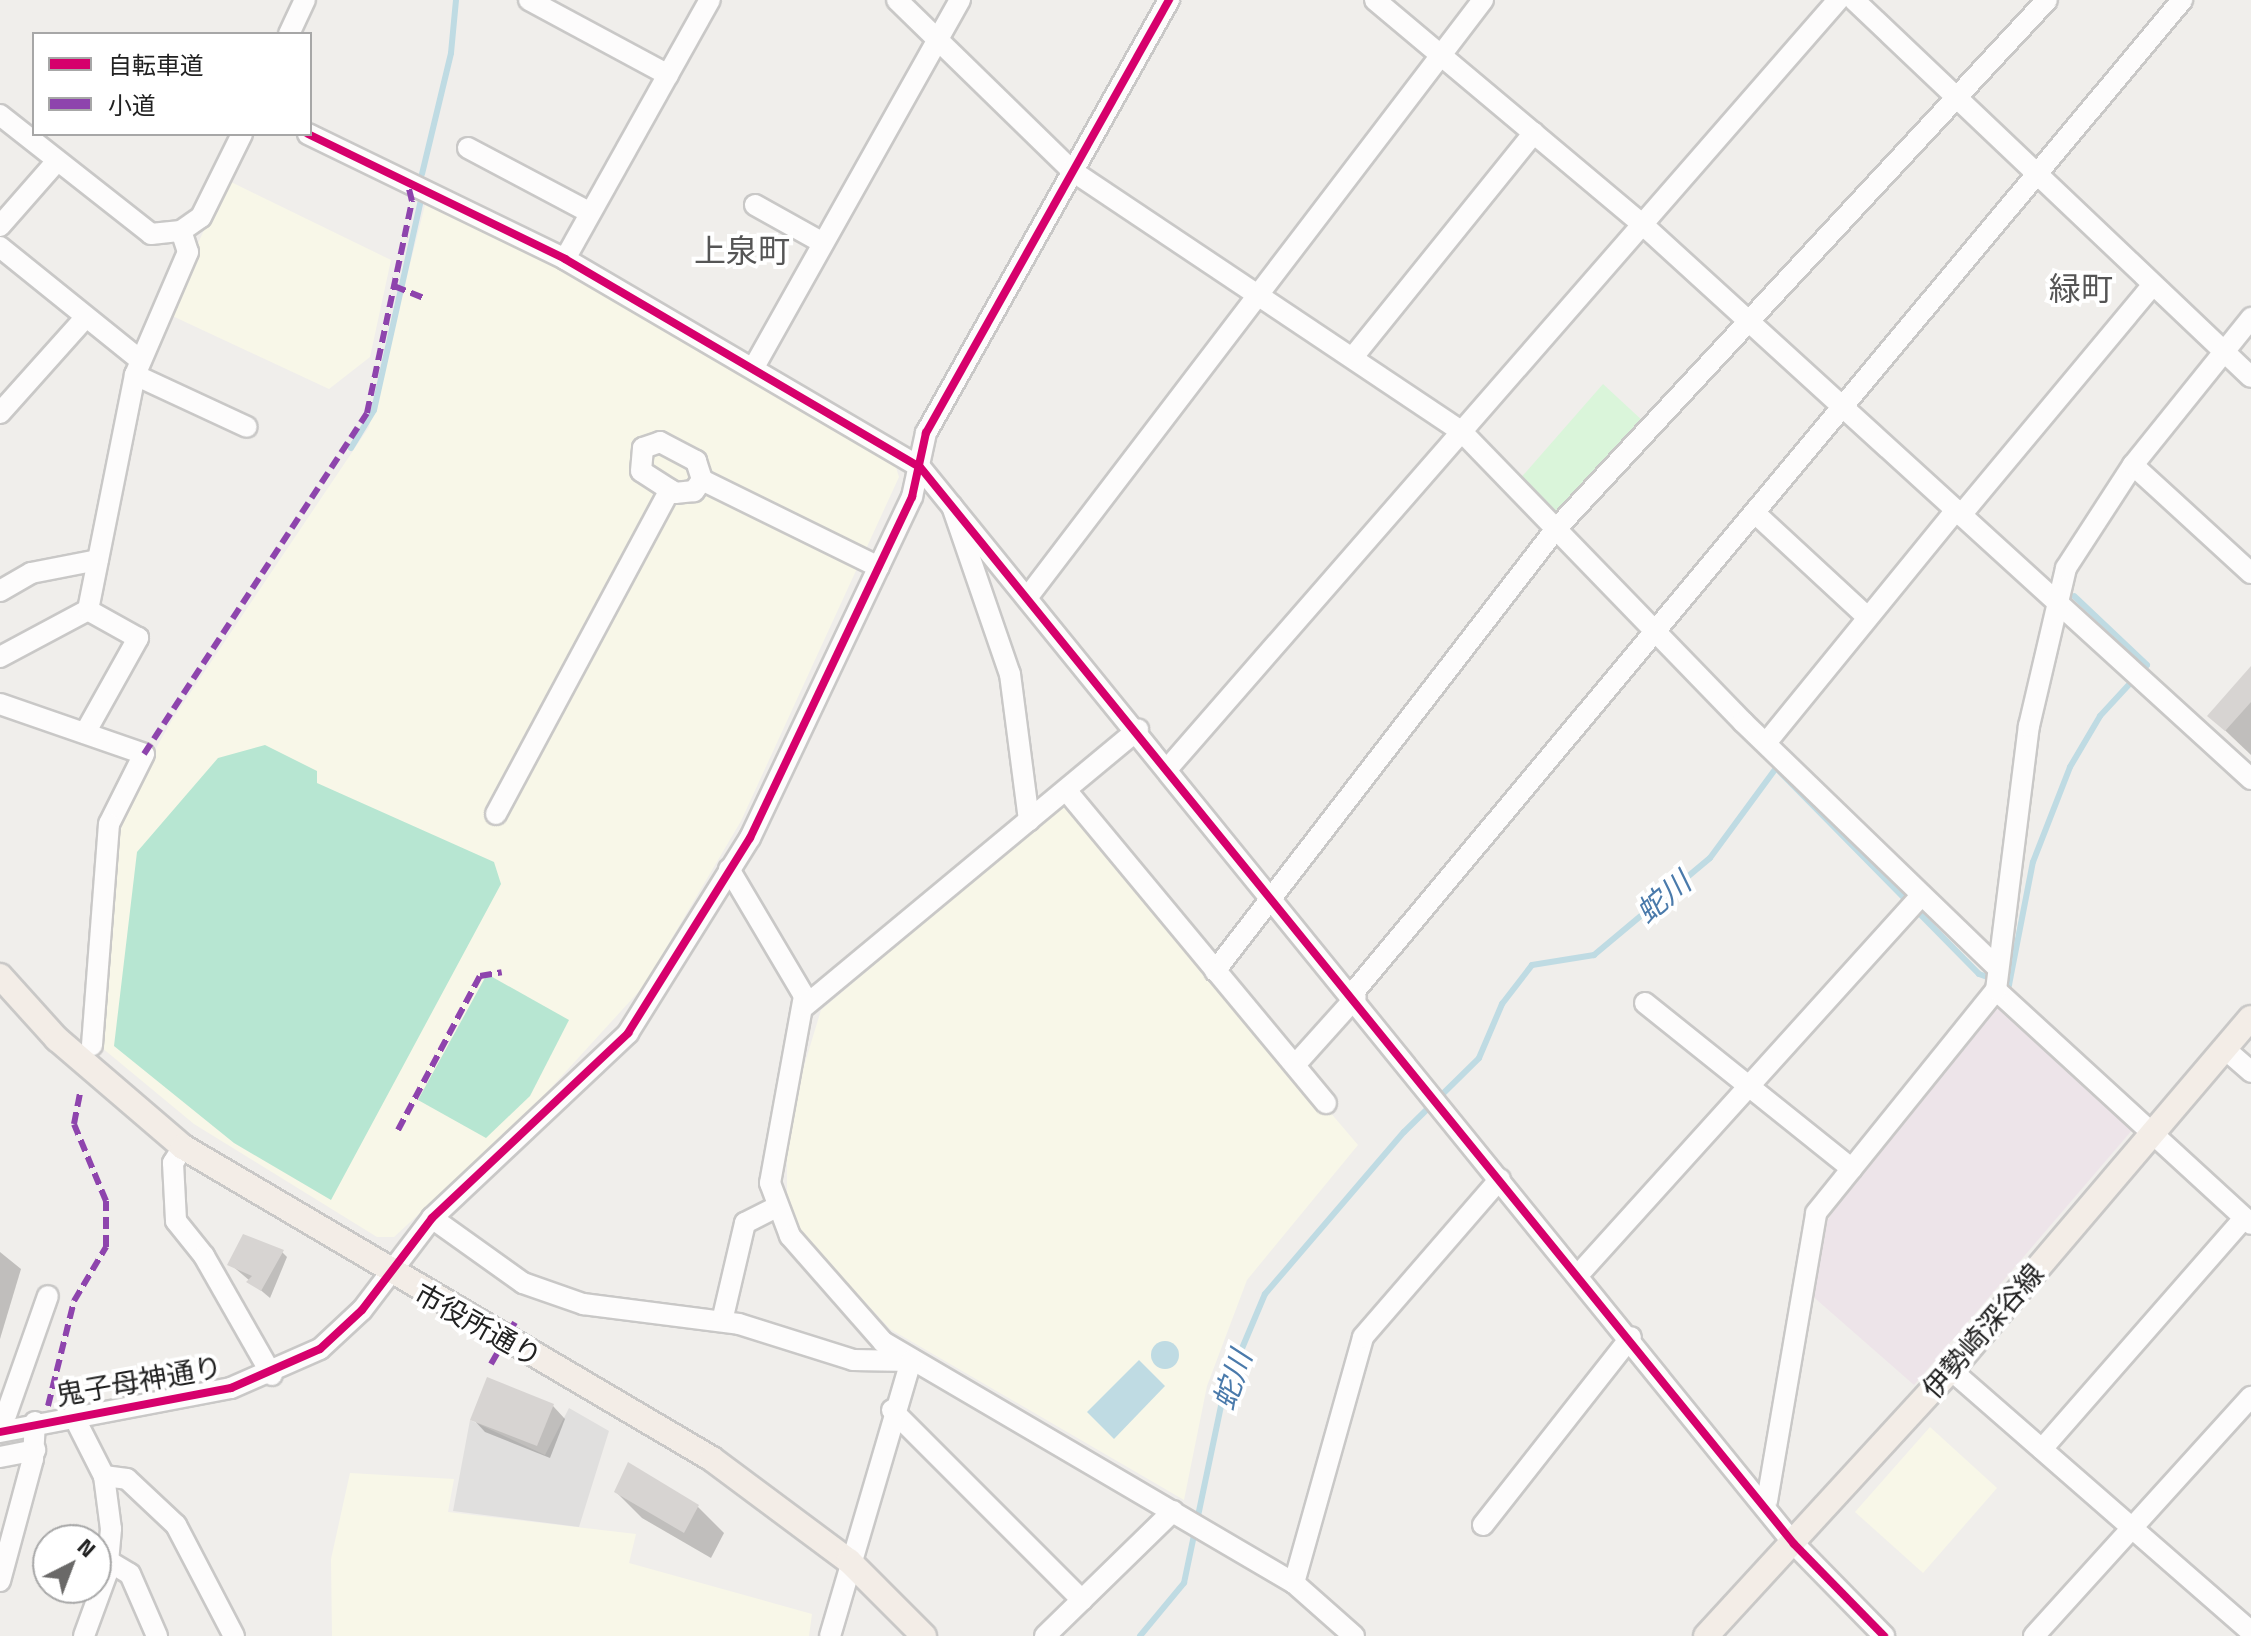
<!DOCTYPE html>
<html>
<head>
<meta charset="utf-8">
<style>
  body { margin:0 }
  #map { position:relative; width:2251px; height:1636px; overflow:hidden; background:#f0eeeb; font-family:"Titillium Web","Noto Sans JP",sans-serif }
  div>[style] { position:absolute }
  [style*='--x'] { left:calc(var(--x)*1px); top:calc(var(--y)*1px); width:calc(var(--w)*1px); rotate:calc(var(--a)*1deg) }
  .industrial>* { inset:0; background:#ede4e9 }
  .education>* { inset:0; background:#f8f7e8 }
  .park>* { inset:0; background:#daf5da }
  .pitch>* { inset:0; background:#b7e6d2 }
  .parking>* { inset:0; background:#e0dfde }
  .water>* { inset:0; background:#bfdbe3 }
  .round { border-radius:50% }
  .shadow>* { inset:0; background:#0003 }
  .stream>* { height:6px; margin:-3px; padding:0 3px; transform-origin:3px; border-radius:3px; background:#bfdbe3 }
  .building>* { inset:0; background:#d7d4d2 }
  .roads { filter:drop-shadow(2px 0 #c9c8c7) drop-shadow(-2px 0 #c9c8c7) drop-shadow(0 2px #c9c8c7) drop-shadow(0 -2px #c9c8c7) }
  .minor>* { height:20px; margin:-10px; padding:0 10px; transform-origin:10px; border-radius:10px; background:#fdfcfc }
  .major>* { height:24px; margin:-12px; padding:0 12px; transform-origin:12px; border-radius:12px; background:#f3ede7 }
  .quiet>* { height:6px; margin-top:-3px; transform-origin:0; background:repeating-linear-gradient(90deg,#8e44ad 0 12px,transparent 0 18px) }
  .cycleway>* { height:8px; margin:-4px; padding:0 4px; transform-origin:4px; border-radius:4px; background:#d6006c }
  span { translate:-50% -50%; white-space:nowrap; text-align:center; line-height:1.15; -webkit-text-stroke:8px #fff; paint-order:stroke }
  .street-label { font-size:28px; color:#222 }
  .water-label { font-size:30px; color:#4a7aab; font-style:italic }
  .quarter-label { font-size:32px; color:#555 }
  .legend { position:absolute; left:32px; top:32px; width:280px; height:104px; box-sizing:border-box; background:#fff; border:2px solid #a7a7a7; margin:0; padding:10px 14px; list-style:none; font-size:24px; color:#222 }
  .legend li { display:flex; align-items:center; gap:16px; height:40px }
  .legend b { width:40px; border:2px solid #a7a7a7 }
  .north { position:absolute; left:32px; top:1524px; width:80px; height:80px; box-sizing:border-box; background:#fff; border:2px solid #a7a7a7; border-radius:50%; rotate:42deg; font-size:22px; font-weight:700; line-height:32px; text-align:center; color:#222 }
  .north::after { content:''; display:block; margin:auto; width:28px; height:36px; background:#6a6968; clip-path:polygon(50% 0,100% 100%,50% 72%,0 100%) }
</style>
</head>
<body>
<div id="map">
  <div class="industrial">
    <i style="clip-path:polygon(2002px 1000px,2133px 1129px,1914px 1385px,1809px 1293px,1819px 1236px,1853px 1176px)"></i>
  </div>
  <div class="education">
    <i style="clip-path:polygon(227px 180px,391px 260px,370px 357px,329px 389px,166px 313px)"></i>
    <i style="clip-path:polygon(426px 201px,559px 264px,895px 464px,899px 477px,741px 821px,643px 987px,527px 1114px,394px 1237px,377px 1237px,194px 1124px,101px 1047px,119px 813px,172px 720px,369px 427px)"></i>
    <i style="clip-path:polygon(1066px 802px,1358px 1145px,1247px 1280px,1207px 1386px,1184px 1500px,890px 1329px,799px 1230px,787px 1200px,787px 1122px,821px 1010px)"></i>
    <i style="clip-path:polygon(1930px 1427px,1997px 1488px,1923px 1573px,1855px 1512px)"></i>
    <i style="clip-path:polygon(350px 1473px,454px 1479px,448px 1512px,636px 1534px,629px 1563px,812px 1614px,809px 1636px,332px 1636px,331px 1559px)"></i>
  </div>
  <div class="park">
    <i style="clip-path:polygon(1603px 384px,1644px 422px,1556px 516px,1518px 481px)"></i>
  </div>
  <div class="pitch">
    <i style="clip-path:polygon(265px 745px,317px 771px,317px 783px,494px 862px,501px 884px,331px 1200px,234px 1143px,114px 1046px,137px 852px,218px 758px)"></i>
    <i style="clip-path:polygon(487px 974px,569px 1020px,530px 1096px,486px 1138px,418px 1100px)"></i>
  </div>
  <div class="parking">
    <i style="clip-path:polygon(569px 1408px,609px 1431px,579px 1527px,453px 1511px,470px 1420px,545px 1455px)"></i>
  </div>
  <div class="water">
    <i class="round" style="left:1151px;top:1341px;width:28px;height:28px"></i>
    <i style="clip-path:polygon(1139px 1360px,1165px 1386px,1114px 1439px,1087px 1412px)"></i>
  </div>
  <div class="shadow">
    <i style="clip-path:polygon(2251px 669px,2251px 755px,2210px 716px)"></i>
    <i style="clip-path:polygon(280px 1250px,287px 1257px,270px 1298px,230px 1264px)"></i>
    <i style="clip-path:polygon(0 1252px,21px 1269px,0 1339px)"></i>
    <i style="clip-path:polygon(553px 1406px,565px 1419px,550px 1458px,485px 1432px,473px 1419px)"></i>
    <i style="clip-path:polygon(616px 1492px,698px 1507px,724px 1533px,711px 1558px,642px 1518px)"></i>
  </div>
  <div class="stream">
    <i style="--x:422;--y:174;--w:124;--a:-76.5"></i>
    <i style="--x:451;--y:53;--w:53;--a:-84.6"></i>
    <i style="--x:351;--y:448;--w:44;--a:-58.8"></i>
    <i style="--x:374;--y:410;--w:215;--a:-77.4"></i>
    <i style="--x:1140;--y:1636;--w:69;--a:-50.3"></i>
    <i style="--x:1184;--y:1583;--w:196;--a:-78.2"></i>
    <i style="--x:1224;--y:1391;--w:105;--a:-67.1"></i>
    <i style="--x:1265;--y:1294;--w:213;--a:-49.4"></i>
    <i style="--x:1404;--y:1132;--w:105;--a:-44.6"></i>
    <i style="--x:1479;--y:1058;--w:59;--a:-66.9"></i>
    <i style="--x:1502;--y:1004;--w:49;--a:-52.4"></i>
    <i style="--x:1532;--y:965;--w:63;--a:-9.2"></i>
    <i style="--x:1594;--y:955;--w:151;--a:-39.9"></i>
    <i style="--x:1710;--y:858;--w:112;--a:-53.7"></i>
    <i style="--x:1776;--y:768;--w:289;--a:45.4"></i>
    <i style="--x:1979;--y:974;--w:32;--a:20"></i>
    <i style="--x:2009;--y:985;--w:125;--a:-79"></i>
    <i style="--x:2033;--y:862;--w:102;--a:-68.7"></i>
    <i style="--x:2070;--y:767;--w:59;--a:-59.5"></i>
    <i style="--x:2100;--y:716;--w:69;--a:-47.3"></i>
    <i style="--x:2147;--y:665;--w:100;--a:-136.6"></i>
  </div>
  <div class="building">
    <i style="clip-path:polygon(2251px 666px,2251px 702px,2225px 731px,2207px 716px)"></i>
    <i style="clip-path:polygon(243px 1234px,284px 1250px,261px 1291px,246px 1282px,252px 1276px,227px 1265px)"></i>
    <i style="clip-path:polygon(487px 1377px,554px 1404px,537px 1446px,470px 1420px)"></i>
    <i style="clip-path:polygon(628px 1462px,699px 1505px,684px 1533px,614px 1492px)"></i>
  </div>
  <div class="roads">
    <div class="minor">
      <i style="--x:529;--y:0;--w:158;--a:28.3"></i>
      <i style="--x:897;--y:0;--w:243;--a:44.3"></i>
      <i style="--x:1071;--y:170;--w:471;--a:33.8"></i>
      <i style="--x:1462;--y:432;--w:404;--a:45.9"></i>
      <i style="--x:1743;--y:722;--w:354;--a:44"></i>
      <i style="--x:1375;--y:0;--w:349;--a:40"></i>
      <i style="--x:1642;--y:224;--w:824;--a:42.34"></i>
      <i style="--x:1854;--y:0;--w:547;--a:43.52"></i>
      <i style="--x:289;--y:34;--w:38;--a:-65"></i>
      <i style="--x:0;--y:115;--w:192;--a:38.2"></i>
      <i style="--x:151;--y:234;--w:30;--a:-6"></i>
      <i style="--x:181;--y:231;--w:24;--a:-35"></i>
      <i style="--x:201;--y:217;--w:93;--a:-63.7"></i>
      <i style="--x:308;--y:134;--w:286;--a:25.9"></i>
      <i style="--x:565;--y:259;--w:411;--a:30.4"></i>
      <i style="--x:920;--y:467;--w:1387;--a:50.94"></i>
      <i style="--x:1794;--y:1544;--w:129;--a:45.6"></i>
      <i style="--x:468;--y:148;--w:137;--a:27.9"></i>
      <i style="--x:755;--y:205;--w:78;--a:29.2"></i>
      <i style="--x:0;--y:226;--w:86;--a:-48.8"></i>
      <i style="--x:0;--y:247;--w:180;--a:38.9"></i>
      <i style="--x:565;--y:259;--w:297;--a:-60.8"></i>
      <i style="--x:1353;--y:357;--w:288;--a:-51.1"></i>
      <i style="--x:754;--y:367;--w:421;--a:-60.7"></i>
      <i style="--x:135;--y:375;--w:123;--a:24.9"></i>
      <i style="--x:0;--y:413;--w:127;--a:-48.2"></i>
      <i style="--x:660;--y:442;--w:41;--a:27.8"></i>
      <i style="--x:696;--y:461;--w:20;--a:72"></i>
      <i style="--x:702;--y:480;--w:14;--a:126"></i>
      <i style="--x:694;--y:491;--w:19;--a:174"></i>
      <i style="--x:675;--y:493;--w:40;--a:-147.1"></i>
      <i style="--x:641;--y:471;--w:23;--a:-85"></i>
      <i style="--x:643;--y:448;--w:18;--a:-19"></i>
      <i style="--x:2133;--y:465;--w:160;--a:42.5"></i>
      <i style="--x:702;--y:480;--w:197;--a:26.2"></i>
      <i style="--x:952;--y:506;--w:178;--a:71"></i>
      <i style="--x:1010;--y:674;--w:148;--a:82.6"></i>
      <i style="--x:1756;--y:514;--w:150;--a:42.8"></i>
      <i style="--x:1961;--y:515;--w:298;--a:-50.2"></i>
      <i style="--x:0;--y:591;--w:36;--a:-30"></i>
      <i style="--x:31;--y:573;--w:68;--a:-11"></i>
      <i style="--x:1030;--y:594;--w:747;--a:-52.67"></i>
      <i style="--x:0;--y:657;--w:100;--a:-28.1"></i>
      <i style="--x:88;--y:610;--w:240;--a:-78.7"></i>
      <i style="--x:135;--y:375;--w:134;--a:-66.7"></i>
      <i style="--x:188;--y:252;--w:22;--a:-108"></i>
      <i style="--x:0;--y:704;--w:152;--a:19.1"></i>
      <i style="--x:144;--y:754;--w:78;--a:116.6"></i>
      <i style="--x:109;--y:824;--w:222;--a:94.4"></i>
      <i style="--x:85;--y:733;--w:109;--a:-60.8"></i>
      <i style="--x:138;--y:638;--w:57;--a:-150.8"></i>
      <i style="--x:1766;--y:743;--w:301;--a:-50.8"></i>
      <i style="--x:1169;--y:767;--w:1018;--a:-48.9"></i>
      <i style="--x:1066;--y:790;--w:407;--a:50.3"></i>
      <i style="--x:496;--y:814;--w:368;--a:-61.8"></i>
      <i style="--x:729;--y:869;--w:147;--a:59.4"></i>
      <i style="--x:804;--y:996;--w:190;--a:100.3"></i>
      <i style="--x:770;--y:1183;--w:57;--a:69.3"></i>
      <i style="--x:790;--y:1236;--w:141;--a:48.7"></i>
      <i style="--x:883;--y:1342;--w:476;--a:30.4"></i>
      <i style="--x:1294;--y:1583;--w:80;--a:41.5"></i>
      <i style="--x:1215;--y:971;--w:557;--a:-52.37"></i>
      <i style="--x:1555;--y:530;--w:723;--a:-47.13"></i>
      <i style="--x:1996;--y:990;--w:346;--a:42.5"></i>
      <i style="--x:1353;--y:993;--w:1294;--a:-50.14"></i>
      <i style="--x:1645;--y:1003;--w:265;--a:38.7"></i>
      <i style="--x:805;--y:1006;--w:433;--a:-39.7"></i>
      <i style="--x:2225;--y:1049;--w:35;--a:41"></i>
      <i style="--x:1295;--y:1065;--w:91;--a:-48.1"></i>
      <i style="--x:183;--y:1147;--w:19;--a:122"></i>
      <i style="--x:173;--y:1163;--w:58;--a:87"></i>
      <i style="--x:176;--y:1221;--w:45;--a:51.3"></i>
      <i style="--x:204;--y:1256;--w:137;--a:60.3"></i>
      <i style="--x:432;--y:1218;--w:112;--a:35.5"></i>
      <i style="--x:523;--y:1283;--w:64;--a:19.3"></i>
      <i style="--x:583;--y:1304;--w:157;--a:7.3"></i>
      <i style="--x:739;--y:1324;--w:120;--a:17.5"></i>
      <i style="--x:853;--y:1360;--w:58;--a:1"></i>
      <i style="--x:1579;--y:1274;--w:507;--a:-47.88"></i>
      <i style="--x:722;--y:1321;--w:101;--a:-76.8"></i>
      <i style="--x:745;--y:1223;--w:34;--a:-27"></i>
      <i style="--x:1951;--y:1370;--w:398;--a:41.1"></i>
      <i style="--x:892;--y:1410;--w:269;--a:45"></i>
      <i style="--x:6;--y:1415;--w:126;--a:-70.6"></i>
      <i style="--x:73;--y:1415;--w:68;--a:63.1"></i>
      <i style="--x:104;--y:1476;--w:53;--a:82.5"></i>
      <i style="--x:111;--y:1529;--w:44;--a:95.2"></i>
      <i style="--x:107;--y:1573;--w:67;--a:110.1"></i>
      <i style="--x:0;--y:1432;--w:235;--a:-10.8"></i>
      <i style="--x:231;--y:1388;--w:97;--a:-23.7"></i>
      <i style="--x:320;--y:1349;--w:57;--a:-42.9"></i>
      <i style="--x:362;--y:1310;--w:116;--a:-52.7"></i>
      <i style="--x:432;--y:1218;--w:270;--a:-43.3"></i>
      <i style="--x:628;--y:1033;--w:230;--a:-58"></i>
      <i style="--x:750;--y:838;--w:378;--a:-64.6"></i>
      <i style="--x:912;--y:497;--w:66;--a:-77.7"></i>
      <i style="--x:926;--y:433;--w:497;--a:-60.7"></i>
      <i style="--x:2042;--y:1449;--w:307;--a:-48.8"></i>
      <i style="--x:0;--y:1457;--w:36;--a:-11"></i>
      <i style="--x:104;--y:1476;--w:23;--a:7"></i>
      <i style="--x:127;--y:1479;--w:67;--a:43.2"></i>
      <i style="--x:176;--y:1525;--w:125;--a:62.4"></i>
      <i style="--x:1767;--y:1501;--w:292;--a:-80.3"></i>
      <i style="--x:1816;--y:1213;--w:287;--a:-51.1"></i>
      <i style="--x:1996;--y:990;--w:266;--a:-82.9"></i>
      <i style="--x:2029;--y:726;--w:162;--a:-76.8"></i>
      <i style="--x:2066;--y:568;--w:123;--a:-57"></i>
      <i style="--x:2133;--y:465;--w:189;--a:-51.2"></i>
      <i style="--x:1483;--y:1525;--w:239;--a:-51.8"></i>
      <i style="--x:110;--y:1562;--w:23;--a:31"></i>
      <i style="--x:130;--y:1574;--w:68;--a:66.5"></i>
      <i style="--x:0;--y:1581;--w:126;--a:-74.9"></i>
      <i style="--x:33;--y:1459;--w:37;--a:-87"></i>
      <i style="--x:1294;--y:1583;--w:255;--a:-74.3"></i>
      <i style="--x:1363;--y:1337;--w:209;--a:-49.1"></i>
      <i style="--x:830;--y:1636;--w:287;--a:-73.6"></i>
      <i style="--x:1045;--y:1636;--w:179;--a:-44.3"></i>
      <i style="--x:2034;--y:1636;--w:323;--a:-47.8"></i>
    </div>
    <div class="major">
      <i style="--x:0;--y:976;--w:85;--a:47.9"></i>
      <i style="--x:57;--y:1039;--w:166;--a:40.6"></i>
      <i style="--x:183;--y:1147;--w:614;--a:30.53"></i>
      <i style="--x:712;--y:1459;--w:171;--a:36.7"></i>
      <i style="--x:849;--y:1561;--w:106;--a:45"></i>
      <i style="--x:1706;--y:1636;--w:362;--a:-47.4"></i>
      <i style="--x:1951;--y:1370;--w:462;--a:-49.6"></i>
    </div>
  </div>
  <div class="quiet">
    <i style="--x:394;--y:286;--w:31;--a:22"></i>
    <i style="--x:144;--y:754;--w:407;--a:-56.8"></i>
    <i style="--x:367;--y:413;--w:217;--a:-78"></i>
    <i style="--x:412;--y:201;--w:21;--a:-104"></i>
    <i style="--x:398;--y:1130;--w:174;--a:-62"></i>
    <i style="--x:480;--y:976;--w:22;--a:-10"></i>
    <i style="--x:491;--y:1364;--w:54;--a:-60.1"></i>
    <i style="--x:48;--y:1406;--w:108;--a:-76.1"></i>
    <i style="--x:74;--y:1301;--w:63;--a:-59.3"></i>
    <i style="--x:106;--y:1247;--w:46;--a:-90"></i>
    <i style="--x:106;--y:1201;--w:83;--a:-112.6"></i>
    <i style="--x:74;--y:1124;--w:31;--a:-79"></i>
  </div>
  <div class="cycleway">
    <i style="--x:308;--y:134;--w:286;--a:25.9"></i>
    <i style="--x:565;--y:259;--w:411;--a:30.4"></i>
    <i style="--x:920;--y:467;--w:1387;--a:50.94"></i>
    <i style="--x:1794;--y:1544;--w:129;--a:45.6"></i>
    <i style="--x:0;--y:1432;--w:235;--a:-10.8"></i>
    <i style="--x:231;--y:1388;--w:97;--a:-23.7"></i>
    <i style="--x:320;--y:1349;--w:57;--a:-42.9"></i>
    <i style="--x:362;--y:1310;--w:116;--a:-52.7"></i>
    <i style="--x:432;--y:1218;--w:270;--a:-43.3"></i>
    <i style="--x:628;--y:1033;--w:230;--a:-58"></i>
    <i style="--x:750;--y:838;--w:378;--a:-64.6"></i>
    <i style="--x:912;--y:497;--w:66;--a:-77.7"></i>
    <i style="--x:926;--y:433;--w:497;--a:-60.7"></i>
  </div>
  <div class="street-label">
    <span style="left:478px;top:1325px;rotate:29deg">市役所通り</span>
    <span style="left:1983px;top:1331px;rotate:-49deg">伊勢崎深谷線</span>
    <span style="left:139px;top:1381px;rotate:-10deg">鬼子母神通り</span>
  </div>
  <div class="water-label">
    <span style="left:1663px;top:897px;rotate:-40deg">蛇川</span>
    <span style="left:1232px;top:1380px;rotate:-71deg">蛇川</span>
  </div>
  <div class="quarter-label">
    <span style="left:742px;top:250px">上泉町</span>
    <span style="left:2081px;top:288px">緑町</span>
  </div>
  <ul class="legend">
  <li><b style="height:10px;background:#d6006c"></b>自転車道</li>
  <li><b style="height:10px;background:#8e44ad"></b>小道</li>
  </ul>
  <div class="north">N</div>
</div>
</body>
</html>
